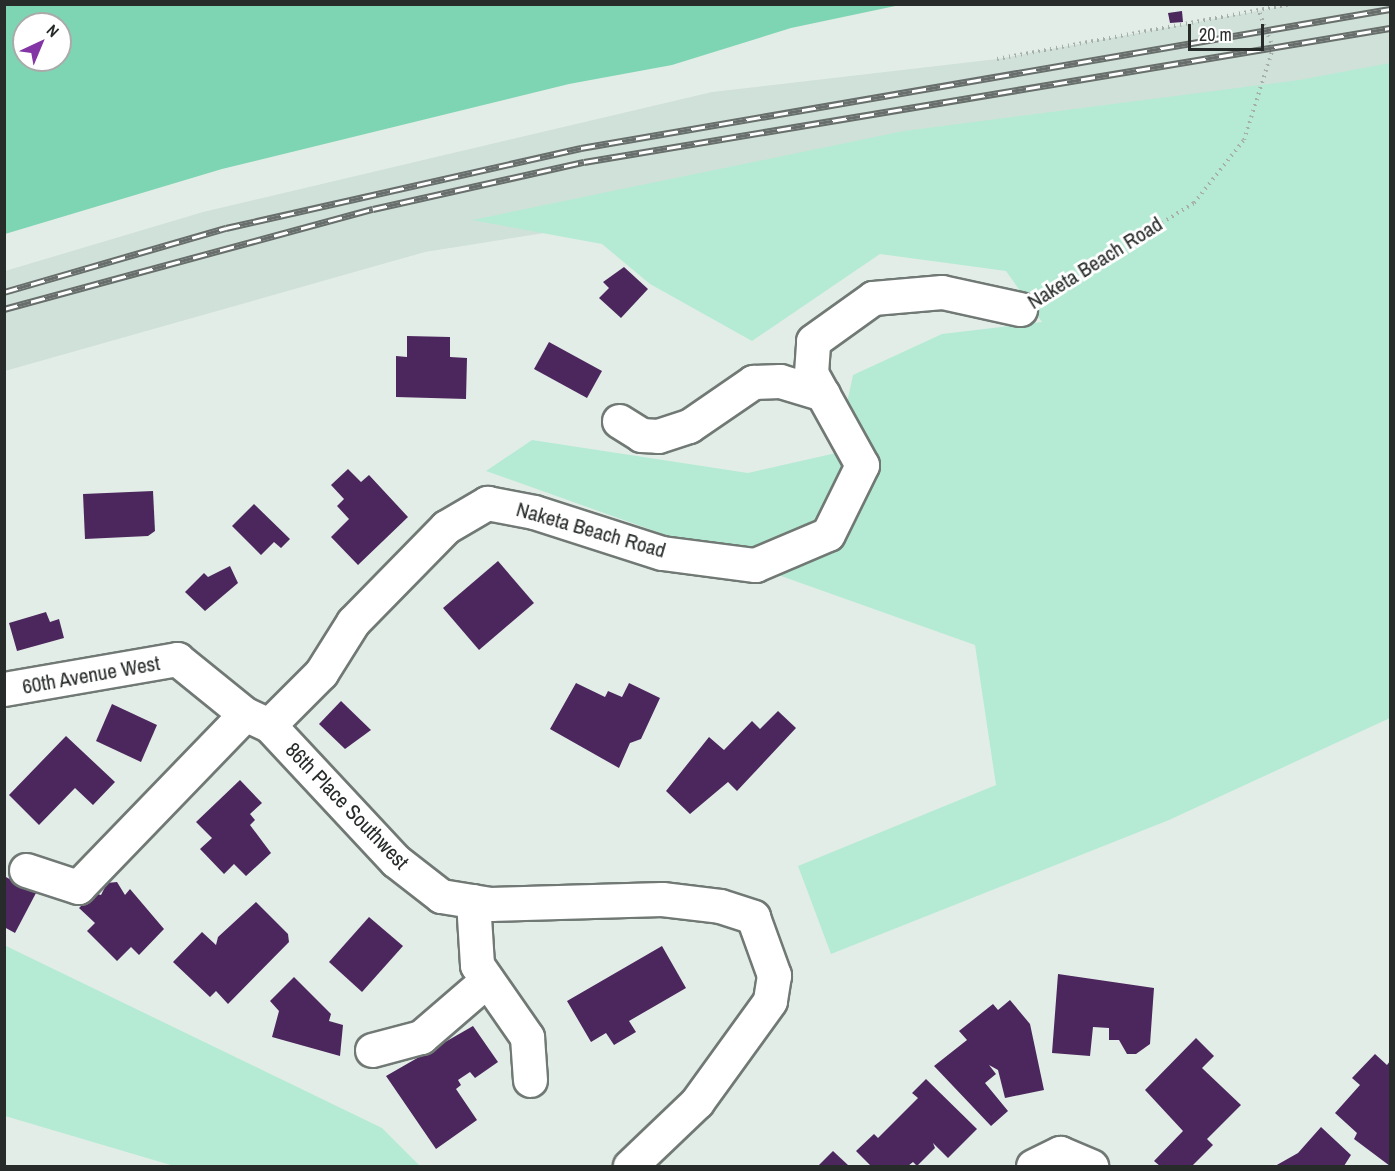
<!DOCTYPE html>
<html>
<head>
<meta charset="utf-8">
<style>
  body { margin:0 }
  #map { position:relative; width:1395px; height:1171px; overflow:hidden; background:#e3ede8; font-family:"Archivo Narrow",sans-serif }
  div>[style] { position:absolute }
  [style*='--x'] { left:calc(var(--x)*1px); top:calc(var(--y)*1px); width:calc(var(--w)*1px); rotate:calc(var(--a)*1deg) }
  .built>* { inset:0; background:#d0e1d9 }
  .green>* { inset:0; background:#b5ebd4 }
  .water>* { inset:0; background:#7ed5b3 }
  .building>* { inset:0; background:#4c275d }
  .path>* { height:4px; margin-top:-2px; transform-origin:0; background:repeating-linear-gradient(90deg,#a7afab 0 1.5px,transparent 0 6px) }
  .roads { filter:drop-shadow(2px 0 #717975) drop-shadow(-2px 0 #717975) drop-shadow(0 2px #717975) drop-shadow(0 -2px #717975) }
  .minor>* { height:33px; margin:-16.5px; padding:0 16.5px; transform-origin:16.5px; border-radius:16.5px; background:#fff }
  .rail>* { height:7px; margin-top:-3.5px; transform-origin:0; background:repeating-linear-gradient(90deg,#fff 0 14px,#686e6b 0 28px); box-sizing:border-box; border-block:2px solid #686e6b }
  span { translate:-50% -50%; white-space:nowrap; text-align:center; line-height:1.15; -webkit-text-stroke:6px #fff; paint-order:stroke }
  .street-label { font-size:21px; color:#272b29 }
  .frame { position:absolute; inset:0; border:6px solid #272b29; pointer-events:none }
  .north { position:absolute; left:12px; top:12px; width:60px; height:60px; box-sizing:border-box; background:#fff; border:2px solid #a9aaa9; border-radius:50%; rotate:44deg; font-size:16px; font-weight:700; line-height:24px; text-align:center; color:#272b29 }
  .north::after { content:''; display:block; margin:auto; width:21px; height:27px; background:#8334a5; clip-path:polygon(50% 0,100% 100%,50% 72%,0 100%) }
  .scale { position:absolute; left:1188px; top:24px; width:76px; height:27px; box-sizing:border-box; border:3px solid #272b29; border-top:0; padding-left:8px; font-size:18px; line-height:21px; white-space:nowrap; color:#272b29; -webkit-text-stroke:4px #fff; paint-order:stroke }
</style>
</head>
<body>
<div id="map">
  <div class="built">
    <i style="clip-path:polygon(1290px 5px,1390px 5px,1390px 85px,778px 196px,425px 252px,5px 371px,5px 271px,203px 212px,712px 92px,997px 59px)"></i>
  </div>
  <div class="green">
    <i style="clip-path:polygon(1390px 63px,1390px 718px,1169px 820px,831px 954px,798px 866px,996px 785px,975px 645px,486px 471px,532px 440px,748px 473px,836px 453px,853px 375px,942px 334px,1042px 322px,1006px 271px,880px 254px,752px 341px,650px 284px,602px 244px,472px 220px,904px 131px,1299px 80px)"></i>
    <i style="clip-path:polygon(4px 945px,382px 1128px,420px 1166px,174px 1166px,5px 1116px)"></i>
  </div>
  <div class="water">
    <i style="clip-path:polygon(evenodd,5px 4px,900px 4px,900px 5px,791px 28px,672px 65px,569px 84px,222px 169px,5px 234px,5px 4px,24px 24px,60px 24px,60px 60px,24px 60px,24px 24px)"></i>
  </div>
  <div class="building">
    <i style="clip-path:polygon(1182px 11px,1183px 22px,1170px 23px,1168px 13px)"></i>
    <i style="clip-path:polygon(624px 267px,648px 289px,621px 318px,599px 298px,609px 288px,603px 282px)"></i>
    <i style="clip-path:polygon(407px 336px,450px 337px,450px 357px,467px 358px,466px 399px,396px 397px,396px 356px,407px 357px)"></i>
    <i style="clip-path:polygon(549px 342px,602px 371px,587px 398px,534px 369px)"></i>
    <i style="clip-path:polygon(348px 469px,361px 482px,369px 475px,408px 517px,358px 565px,331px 537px,349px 519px,337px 506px,344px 499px,331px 485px)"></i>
    <i style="clip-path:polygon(153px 491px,155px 531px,148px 536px,85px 539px,83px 494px)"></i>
    <i style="clip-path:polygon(254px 504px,290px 539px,281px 548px,274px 542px,261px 555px,232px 526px)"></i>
    <i style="clip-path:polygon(498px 561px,534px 603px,479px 650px,443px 608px)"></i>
    <i style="clip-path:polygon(230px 566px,238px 583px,205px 611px,185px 592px,204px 573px,208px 577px)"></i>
    <i style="clip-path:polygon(46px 612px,50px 622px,59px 619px,64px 638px,17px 651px,9px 623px)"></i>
    <i style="clip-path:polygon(576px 683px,605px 697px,608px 691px,622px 697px,629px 683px,660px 698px,641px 739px,630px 743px,619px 768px,550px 729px)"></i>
    <i style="clip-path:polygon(341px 701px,371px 730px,345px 749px,319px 724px)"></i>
    <i style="clip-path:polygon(112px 704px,157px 725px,141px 762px,96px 741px)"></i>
    <i style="clip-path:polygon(778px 711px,796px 728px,737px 791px,728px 782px,690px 814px,666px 791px,709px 737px,724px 750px,752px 721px,760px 729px)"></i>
    <i style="clip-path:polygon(66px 736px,115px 782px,93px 805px,75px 788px,39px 825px,9px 795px)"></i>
    <i style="clip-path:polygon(240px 780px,262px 803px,250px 814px,255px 820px,250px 825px,271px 853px,246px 876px,234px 864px,224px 874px,200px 849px,212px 838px,196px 822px)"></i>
    <i style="clip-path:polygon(4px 876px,36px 893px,15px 933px,4px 927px)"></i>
    <i style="clip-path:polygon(117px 882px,125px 895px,130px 889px,164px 929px,139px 955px,131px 947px,117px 961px,87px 931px,95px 923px,79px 908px,94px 893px,101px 895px,107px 883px)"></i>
    <i style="clip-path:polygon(256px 902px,288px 934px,289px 942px,228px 1004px,216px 991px,210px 997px,173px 962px,202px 932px,216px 945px,218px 937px)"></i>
    <i style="clip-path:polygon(369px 917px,403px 946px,362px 992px,329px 962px)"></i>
    <i style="clip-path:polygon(662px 946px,686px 988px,629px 1021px,636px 1032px,614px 1045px,606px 1033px,591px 1042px,567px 1001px)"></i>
    <i style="clip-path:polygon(1058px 974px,1154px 988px,1150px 1044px,1136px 1054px,1127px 1054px,1119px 1040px,1109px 1040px,1109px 1028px,1093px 1027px,1090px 1056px,1052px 1053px)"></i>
    <i style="clip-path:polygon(294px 977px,331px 1014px,329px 1021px,343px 1025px,340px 1056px,272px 1037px,279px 1011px,270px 1001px)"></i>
    <i style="clip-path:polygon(1010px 1000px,1030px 1024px,1044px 1090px,1005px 1098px,998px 1070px,989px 1065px,996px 1074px,985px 1083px,1008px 1111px,991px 1126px,934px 1066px,967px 1040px,959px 1031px,993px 1004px,998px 1010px)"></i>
    <i style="clip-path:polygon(473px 1026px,498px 1062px,475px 1078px,470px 1072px,458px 1080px,461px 1085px,456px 1089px,477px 1120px,436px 1149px,386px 1076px)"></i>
    <i style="clip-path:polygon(1196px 1038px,1214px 1056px,1202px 1068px,1241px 1105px,1207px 1139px,1213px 1145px,1192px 1166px,1160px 1166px,1154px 1161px,1183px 1131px,1145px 1090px)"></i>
    <i style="clip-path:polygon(1375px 1054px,1387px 1065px,1390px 1061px,1390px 1166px,1354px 1139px,1357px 1133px,1335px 1113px,1360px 1085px,1352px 1078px)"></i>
    <i style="clip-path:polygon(926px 1079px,977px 1129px,948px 1158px,933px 1143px,935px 1148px,917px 1166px,913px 1162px,908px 1166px,871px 1166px,856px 1151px,874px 1134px,878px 1138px,918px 1098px,912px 1093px)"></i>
    <i style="clip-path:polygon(1321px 1127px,1351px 1155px,1344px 1166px,1275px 1166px,1298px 1153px)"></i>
    <i style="clip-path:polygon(833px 1151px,849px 1166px,818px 1166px)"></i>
  </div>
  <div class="path">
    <i style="--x:997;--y:59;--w:298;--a:-10.6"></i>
    <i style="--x:1044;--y:295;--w:176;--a:-31.5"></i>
    <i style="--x:1194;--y:203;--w:80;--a:-51.6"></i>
    <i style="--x:1244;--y:140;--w:96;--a:-72.5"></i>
    <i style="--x:1273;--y:48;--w:40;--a:-111"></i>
  </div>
  <div class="roads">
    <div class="minor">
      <i style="--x:619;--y:421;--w:26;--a:32"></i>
      <i style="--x:641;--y:435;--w:17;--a:3"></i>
      <i style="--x:658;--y:436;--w:33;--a:-18"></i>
      <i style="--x:689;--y:426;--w:78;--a:-34.5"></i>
      <i style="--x:753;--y:382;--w:27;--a:-2"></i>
      <i style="--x:780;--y:381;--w:45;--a:16.8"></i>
      <i style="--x:4;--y:689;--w:176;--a:-9.8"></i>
      <i style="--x:177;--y:659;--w:87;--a:39"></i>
      <i style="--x:245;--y:714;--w:26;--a:25"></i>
      <i style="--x:269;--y:725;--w:186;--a:47"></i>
      <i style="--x:396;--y:861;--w:57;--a:37.9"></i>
      <i style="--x:441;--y:896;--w:50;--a:9.3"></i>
      <i style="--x:490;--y:904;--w:172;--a:-1.7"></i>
      <i style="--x:662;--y:899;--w:58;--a:6.9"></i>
      <i style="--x:720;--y:906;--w:35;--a:18"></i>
      <i style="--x:753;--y:917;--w:62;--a:70.1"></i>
      <i style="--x:774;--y:975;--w:26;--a:99"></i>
      <i style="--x:770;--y:1001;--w:125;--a:125.9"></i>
      <i style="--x:697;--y:1102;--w:93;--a:136.3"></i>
      <i style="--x:269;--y:725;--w:74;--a:-45"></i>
      <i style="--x:321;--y:673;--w:60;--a:-57.9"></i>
      <i style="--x:353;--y:622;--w:133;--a:-45.6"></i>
      <i style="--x:446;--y:527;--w:48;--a:-30.3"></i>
      <i style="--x:487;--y:503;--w:48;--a:10.8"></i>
      <i style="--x:534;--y:512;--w:134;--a:17.8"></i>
      <i style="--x:662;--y:553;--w:94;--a:7.4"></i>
      <i style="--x:755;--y:565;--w:79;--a:-23"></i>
      <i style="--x:828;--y:534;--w:77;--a:-63.8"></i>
      <i style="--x:862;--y:465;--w:105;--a:-119"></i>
      <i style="--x:811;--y:373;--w:32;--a:-86"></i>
      <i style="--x:813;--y:341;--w:74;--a:-35.6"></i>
      <i style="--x:873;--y:298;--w:69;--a:-5"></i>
      <i style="--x:942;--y:292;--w:80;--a:12.3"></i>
      <i style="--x:26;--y:870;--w:55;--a:18.1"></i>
      <i style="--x:78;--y:887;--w:240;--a:-46"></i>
      <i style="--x:473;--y:901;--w:64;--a:86.4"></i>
      <i style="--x:477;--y:965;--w:88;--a:55.2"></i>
      <i style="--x:527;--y:1037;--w:43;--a:86"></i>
      <i style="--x:372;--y:1050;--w:51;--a:-14.9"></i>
      <i style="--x:421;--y:1037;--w:87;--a:-40.8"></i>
      <i style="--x:1033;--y:1166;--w:30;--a:-26"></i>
      <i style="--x:1060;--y:1153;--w:34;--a:23"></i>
    </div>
  </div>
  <div class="rail">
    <i style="--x:4;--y:292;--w:231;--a:-16.1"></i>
    <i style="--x:226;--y:228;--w:364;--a:-12.7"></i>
    <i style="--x:581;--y:148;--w:821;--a:-9.75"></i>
    <i style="--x:4;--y:309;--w:382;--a:-15.2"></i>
    <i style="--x:373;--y:209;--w:216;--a:-12.6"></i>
    <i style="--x:584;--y:162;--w:817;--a:-9.44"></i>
  </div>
  <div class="street-label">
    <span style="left:1095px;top:263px;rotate:-32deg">Naketa Beach Road</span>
    <span style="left:591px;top:530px;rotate:16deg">Naketa Beach Road</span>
    <span style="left:91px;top:675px;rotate:-10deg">60th Avenue West</span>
    <span style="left:347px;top:806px;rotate:46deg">86th Place Southwest</span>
  </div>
  <div class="frame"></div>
  <div class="north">N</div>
  <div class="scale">20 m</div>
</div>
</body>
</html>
